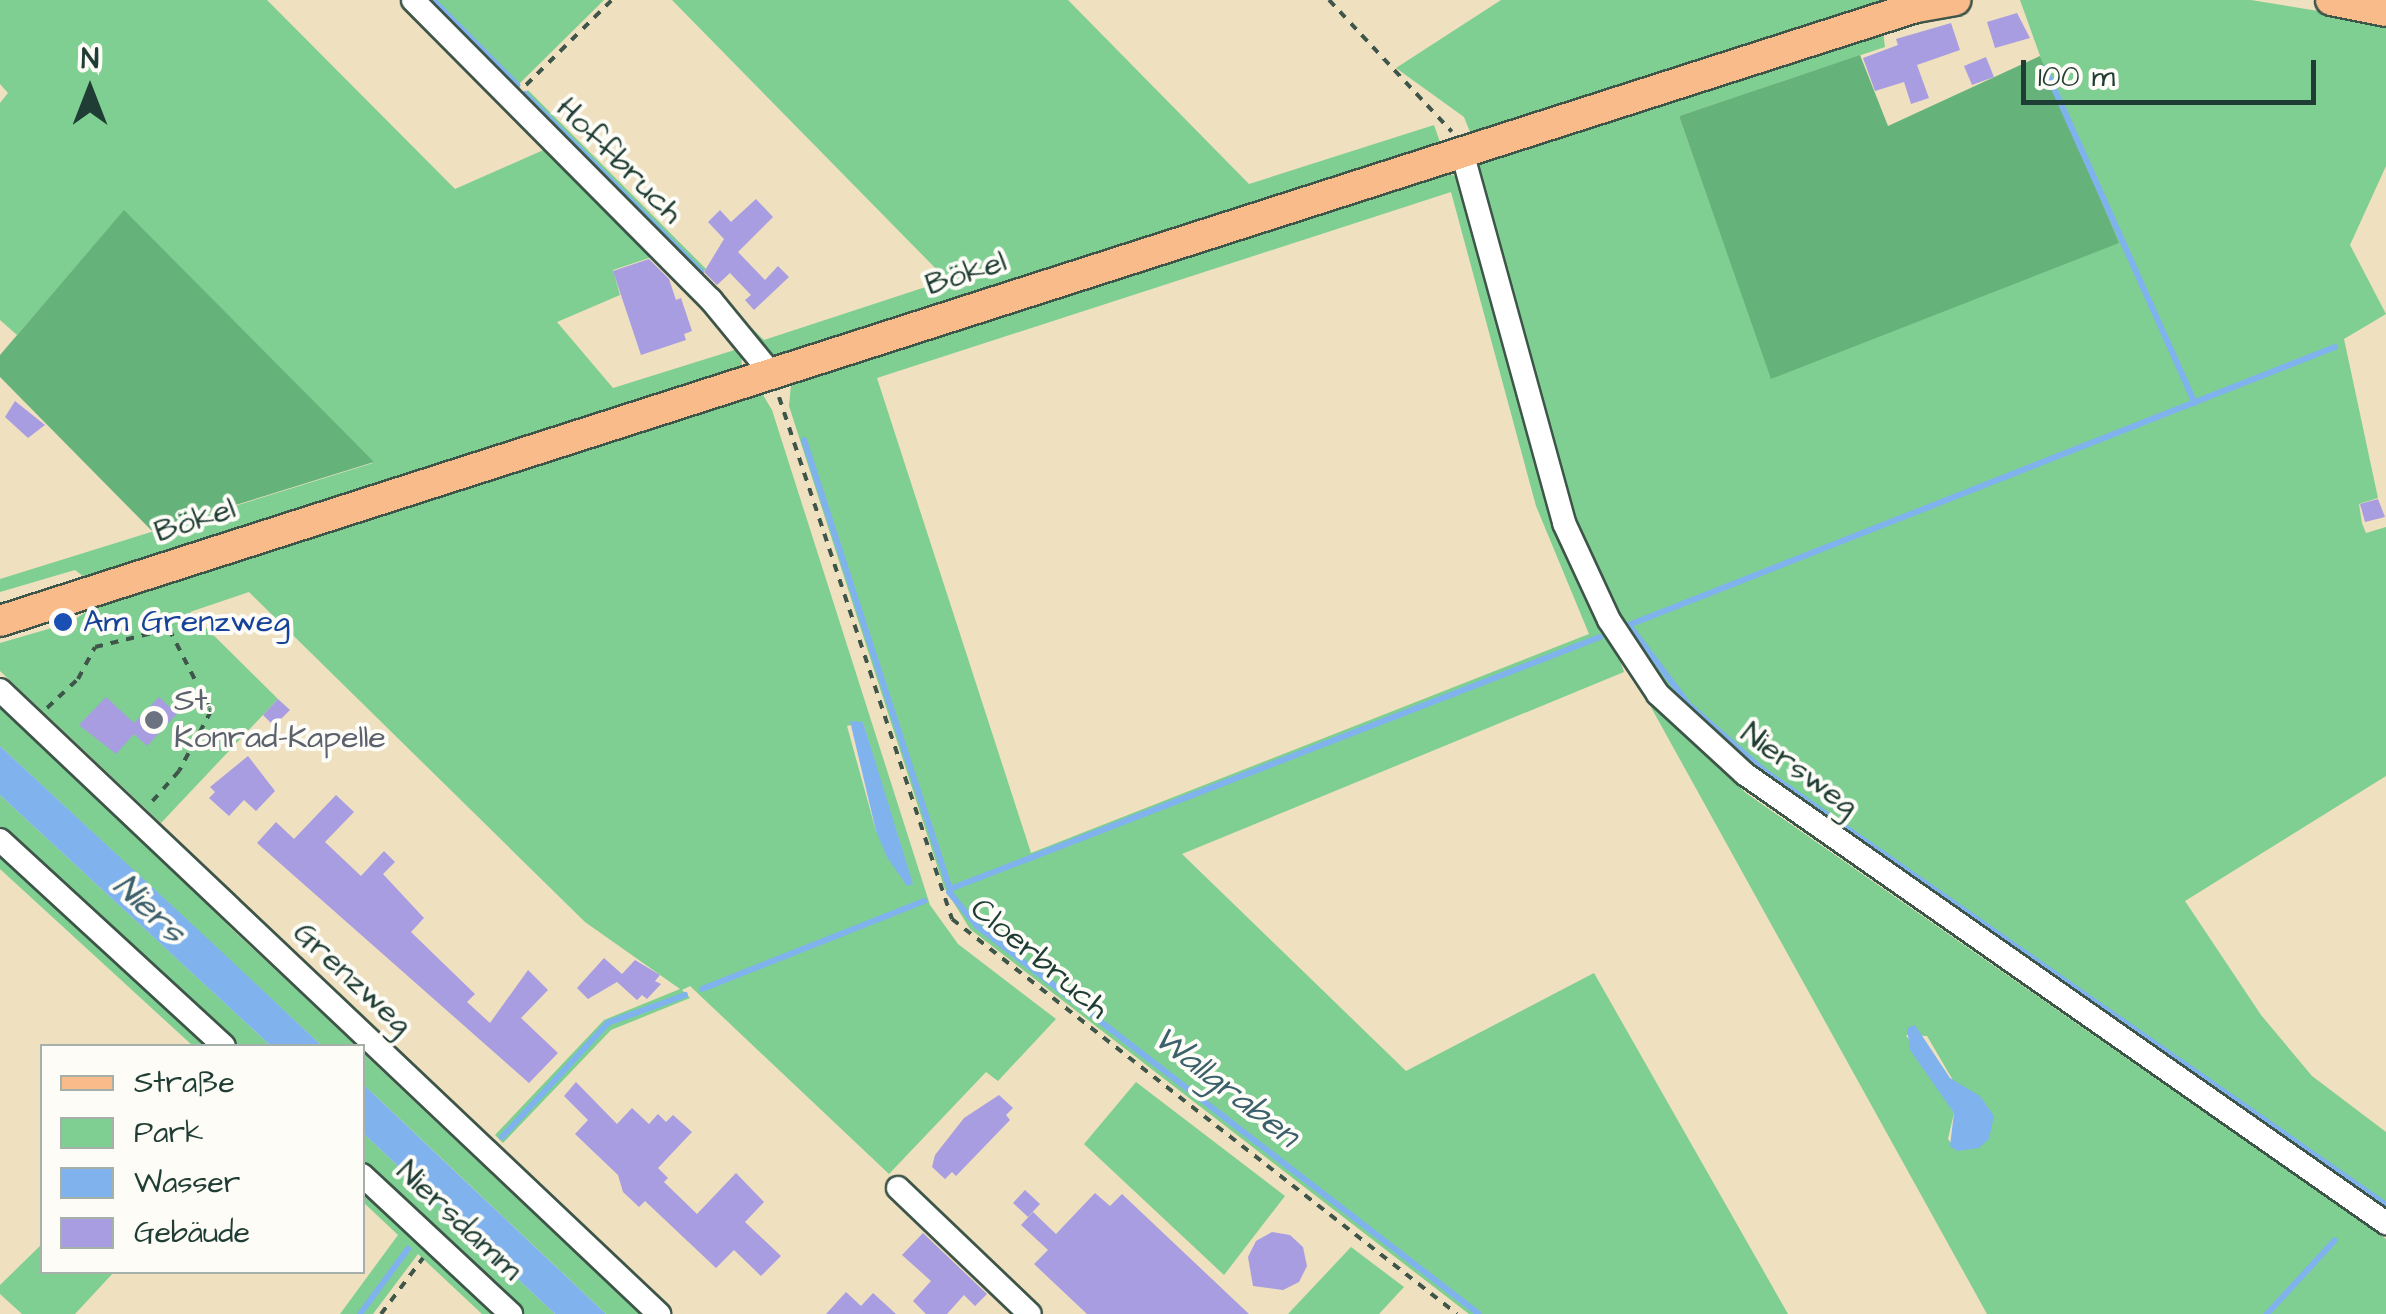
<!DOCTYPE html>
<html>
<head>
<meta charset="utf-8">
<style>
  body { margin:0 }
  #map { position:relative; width:2386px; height:1314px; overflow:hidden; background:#efe0c0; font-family:"Architects Daughter",sans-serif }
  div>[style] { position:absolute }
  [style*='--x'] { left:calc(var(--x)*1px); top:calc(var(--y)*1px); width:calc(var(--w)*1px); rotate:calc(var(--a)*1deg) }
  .green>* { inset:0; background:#7ecf91 }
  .forest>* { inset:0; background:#66b27b }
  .water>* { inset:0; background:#80b3ed }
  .stream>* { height:6px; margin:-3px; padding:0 3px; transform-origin:3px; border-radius:3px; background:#80b3ed }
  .building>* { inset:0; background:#a89de1 }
  .path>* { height:4px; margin-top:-2px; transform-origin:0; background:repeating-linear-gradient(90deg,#3e5549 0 8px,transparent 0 16px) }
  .roads { filter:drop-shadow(2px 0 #3e5549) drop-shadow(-2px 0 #3e5549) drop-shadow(0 2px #3e5549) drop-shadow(0 -2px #3e5549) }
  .minor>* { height:22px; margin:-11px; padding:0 11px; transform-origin:11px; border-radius:11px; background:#fff }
  .major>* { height:30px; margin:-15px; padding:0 15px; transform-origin:15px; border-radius:15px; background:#fabb8b }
  .dots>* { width:28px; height:28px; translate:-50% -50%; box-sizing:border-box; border:5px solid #fdfcf7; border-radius:50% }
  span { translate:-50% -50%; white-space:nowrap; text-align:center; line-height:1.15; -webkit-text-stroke:8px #fdfcf7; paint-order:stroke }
  .street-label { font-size:32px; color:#1f3d34 }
  .transit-label { font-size:32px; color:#164399 }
  .left { translate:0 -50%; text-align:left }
  .worship-label { font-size:32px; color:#5b616d }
  .water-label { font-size:35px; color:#3c606c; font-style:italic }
  .legend { position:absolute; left:40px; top:1044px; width:325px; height:230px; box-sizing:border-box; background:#fdfcf7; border:2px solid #a4b0a9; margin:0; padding:12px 18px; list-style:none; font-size:30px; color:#1f3d34 }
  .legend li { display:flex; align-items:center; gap:20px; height:50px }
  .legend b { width:50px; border:2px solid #a4b0a9 }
  .north { position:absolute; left:40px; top:40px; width:100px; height:100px; -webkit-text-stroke:8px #fdfcf7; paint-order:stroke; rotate:0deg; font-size:28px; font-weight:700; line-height:40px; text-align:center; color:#1f3d34 }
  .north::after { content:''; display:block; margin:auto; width:35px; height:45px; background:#1f3d34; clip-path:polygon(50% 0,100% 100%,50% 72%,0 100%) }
  .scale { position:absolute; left:2021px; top:60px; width:295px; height:45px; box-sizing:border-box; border:5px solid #1f3d34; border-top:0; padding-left:12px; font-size:30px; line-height:35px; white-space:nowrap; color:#1f3d34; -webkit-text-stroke:8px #fdfcf7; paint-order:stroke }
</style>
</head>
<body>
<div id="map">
  <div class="green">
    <i style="clip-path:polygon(0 0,267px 0,455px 189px,548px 148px,655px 256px,613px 270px,620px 295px,557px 322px,613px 388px,741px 348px,742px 370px,87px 579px,75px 570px,0 592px,0 579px,373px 463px,124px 211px,17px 335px,0 320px,0 103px,8px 93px,0 84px)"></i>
    <i style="clip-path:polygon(425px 0,604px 0,514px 89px)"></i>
    <i style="clip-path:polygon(672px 0,1068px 0,1249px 184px,1434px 125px,1441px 145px,776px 360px,521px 97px,528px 90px,706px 269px,699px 276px,764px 340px,947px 280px)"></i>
    <i style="clip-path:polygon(1501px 0,1907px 0,1472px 137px,1464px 117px,1396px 68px)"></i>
    <i style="clip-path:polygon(2020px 0,2251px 0,2386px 22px,2386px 166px,2350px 245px,2386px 314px,2344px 339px,2378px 498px,2359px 504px,2362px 523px,2366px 533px,2386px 527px,2386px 776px,2185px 901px,2261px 1015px,2312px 1076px,2386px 1132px,2386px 1214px,1759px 775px,1683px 709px,1638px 654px,1578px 550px,1474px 169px,1479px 162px,1883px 32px,1885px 47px,1679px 116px,1772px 379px,2044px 67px)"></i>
    <i style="clip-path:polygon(evenodd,1442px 171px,1458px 177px,1624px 672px,1182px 854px,1406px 1071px,1594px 973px,1788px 1314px,1469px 1314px,970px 929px,944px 887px,789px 406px,791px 385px,801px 376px,1442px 171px,1451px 192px,1536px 506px,1589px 634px,1031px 853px,877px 378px,1451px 192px)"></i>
    <i style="clip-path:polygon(evenodd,749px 393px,763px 395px,772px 410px,930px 905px,958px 944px,1056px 1019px,998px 1081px,986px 1072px,889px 1174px,690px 986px,682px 990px,690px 998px,611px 1030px,503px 1143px,495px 1135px,604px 1020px,680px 989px,585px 922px,249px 592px,190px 612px,278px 699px,161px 823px,0 671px,0 643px,69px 623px,111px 596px,749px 393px,863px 722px,902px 857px,913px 884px,876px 831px,847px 726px,863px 722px)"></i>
    <i style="clip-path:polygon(evenodd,1647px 700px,1746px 793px,2386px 1239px,2386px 1314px,1987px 1314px,1647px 700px,1906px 1035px,1927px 1036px,1954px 1082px,1957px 1151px,1948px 1139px,1954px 1113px,1906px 1035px)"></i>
    <i style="clip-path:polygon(0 703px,237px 934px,357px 1046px,322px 1046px,0 746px)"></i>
    <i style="clip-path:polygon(0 795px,187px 968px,271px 1046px,193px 1046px,0 869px)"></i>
    <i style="clip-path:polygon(362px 1052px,640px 1314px,606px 1314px,363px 1084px)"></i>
    <i style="clip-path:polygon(1136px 1082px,1285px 1196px,1224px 1275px,1084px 1144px)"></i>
    <i style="clip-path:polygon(363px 1133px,555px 1314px,482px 1314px,418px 1254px,373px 1314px,340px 1314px,398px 1235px,363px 1202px)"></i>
    <i style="clip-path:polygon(42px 1244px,42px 1272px,114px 1272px,75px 1314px,22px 1314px,0 1294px,0 1285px)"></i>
    <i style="clip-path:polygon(1351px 1247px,1404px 1287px,1379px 1314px,1288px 1314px)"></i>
  </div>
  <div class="forest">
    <i style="clip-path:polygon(1860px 55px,1888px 126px,2040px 56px,2119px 243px,1771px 379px,1679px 116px)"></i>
    <i style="clip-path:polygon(124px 210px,374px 462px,152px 531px,0 377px,0 355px)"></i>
  </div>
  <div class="water">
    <i style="clip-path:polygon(850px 721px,863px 722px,913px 884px,907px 886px,887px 857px,876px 831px)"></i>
    <i style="clip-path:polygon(0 746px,221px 951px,322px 1046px,271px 1046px,0 795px)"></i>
    <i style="clip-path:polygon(1915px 1025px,1950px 1078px,1980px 1096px,1994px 1116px,1989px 1139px,1979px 1148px,1957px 1151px,1950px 1146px,1954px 1113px,1910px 1050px,1907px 1028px)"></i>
    <i style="clip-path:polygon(363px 1084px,463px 1179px,606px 1314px,555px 1314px,363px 1133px)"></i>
  </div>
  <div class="stream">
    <i style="--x:433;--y:0;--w:120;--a:45.3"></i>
    <i style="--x:2045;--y:68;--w:367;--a:65.9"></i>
    <i style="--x:525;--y:94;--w:250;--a:45.3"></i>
    <i style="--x:2335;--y:347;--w:759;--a:158.51"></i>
    <i style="--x:1629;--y:625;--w:99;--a:53.2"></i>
    <i style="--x:1688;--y:704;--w:100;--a:41.3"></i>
    <i style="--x:1763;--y:770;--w:760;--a:34.92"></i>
    <i style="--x:804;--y:440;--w:472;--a:72"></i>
    <i style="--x:950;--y:889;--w:697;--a:-21.19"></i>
    <i style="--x:949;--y:892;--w:44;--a:50.5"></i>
    <i style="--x:977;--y:926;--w:634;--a:37.7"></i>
    <i style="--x:702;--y:989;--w:239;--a:-21.6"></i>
    <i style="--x:502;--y:1137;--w:156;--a:-47.1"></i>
    <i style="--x:608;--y:1023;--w:82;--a:-20"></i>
    <i style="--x:360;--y:1314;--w:81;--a:-53.6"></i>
    <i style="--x:2267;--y:1314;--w:100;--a:-47.4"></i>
  </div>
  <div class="building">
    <i style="clip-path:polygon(2017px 13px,2030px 38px,1995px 48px,1987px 22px)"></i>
    <i style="clip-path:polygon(1951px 23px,1960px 50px,1917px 65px,1929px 98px,1911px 104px,1904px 82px,1875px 91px,1863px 58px,1898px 45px,1896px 39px)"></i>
    <i style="clip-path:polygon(1986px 57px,1994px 77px,1972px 85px,1964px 66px)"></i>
    <i style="clip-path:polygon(756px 199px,773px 217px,738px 252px,765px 280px,778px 266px,789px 277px,754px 310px,745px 300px,751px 295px,730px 273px,717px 285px,704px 272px,724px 239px,708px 222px,720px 210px,731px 222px)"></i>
    <i style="clip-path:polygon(649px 259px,669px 279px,676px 300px,681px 298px,692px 331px,684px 334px,686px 340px,641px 355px,613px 271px)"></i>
    <i style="clip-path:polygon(15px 401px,45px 425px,28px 438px,5px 417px)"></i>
    <i style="clip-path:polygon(2378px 499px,2385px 517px,2365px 522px,2360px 504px)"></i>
    <i style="clip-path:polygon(106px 697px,134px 723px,159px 697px,177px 714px,147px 746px,134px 734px,116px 754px,79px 725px)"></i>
    <i style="clip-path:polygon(278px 699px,290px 710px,274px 726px,263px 715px)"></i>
    <i style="clip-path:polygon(248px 756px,275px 791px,256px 811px,244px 800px,229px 816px,209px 798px,215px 792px,210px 787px)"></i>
    <i style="clip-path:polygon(336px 795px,354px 812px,325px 842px,361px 876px,384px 851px,395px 862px,383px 874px,424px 918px,411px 932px,475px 994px,467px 1002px,490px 1023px,528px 970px,548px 990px,521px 1018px,558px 1053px,529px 1083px,257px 843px,276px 822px,294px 839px)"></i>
    <i style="clip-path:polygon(604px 958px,622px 974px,635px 960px,660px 975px,655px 981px,661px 984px,647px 999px,642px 995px,637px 1000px,617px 982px,588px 999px,577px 988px)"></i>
    <i style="clip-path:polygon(576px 1082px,617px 1124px,632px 1108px,649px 1124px,658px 1114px,666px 1122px,673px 1115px,692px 1132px,658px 1168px,668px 1178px,664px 1182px,697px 1214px,736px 1173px,764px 1202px,745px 1222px,781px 1256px,761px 1276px,734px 1250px,716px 1268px,645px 1201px,639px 1207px,623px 1192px,618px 1175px,575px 1134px,588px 1120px,564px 1096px)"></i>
    <i style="clip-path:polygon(999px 1095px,1013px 1108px,1006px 1115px,1010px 1120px,956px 1176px,952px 1172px,945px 1179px,932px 1167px,935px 1155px,964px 1118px)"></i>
    <i style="clip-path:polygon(1025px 1190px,1040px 1204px,1028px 1217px,1013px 1203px)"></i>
    <i style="clip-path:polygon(1095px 1193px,1110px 1206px,1122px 1194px,1249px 1314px,1087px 1314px,1034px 1264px,1048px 1250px,1021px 1225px,1033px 1212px,1056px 1234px)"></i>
    <i style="clip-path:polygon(1272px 1232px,1290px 1235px,1303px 1247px,1307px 1266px,1299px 1282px,1283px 1290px,1253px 1286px,1248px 1257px,1256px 1241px)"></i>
    <i style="clip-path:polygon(923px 1233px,987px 1294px,975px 1306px,964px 1295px,947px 1314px,926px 1314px,913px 1301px,931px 1281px,902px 1255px)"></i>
    <i style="clip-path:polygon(846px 1292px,861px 1306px,873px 1293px,896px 1314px,826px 1314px)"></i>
  </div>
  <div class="path">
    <i style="--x:1329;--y:0;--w:180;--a:47"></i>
    <i style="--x:526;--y:85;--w:121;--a:-44.7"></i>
    <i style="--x:779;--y:397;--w:550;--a:71.66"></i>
    <i style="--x:952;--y:919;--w:641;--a:38.03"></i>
    <i style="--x:47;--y:708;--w:42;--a:-43.1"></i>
    <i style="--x:78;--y:679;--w:36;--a:-62"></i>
    <i style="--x:95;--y:647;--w:76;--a:-13.7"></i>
    <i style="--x:169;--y:629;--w:92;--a:62.9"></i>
    <i style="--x:211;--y:711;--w:68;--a:118.1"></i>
    <i style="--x:179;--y:771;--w:45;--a:131.4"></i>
    <i style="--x:381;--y:1314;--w:70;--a:-53.1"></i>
  </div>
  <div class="roads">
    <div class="minor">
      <i style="--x:413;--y:0;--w:423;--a:45.2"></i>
      <i style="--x:711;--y:300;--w:94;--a:50.6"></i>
      <i style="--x:1462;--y:152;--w:385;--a:74.6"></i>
      <i style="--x:1564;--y:523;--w:107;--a:65.1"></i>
      <i style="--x:1609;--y:620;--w:89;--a:56.5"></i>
      <i style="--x:1658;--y:694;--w:118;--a:42.6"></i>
      <i style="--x:1745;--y:774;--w:783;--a:35.01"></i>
      <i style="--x:0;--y:690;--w:908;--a:43.44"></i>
      <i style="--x:0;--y:840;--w:304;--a:42.6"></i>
      <i style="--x:362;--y:1175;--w:204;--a:43"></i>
      <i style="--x:898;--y:1188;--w:182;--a:43.7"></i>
    </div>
    <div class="major">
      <i style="--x:2331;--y:0;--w:56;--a:11.3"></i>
      <i style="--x:0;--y:621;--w:2012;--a:-17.77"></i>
      <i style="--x:1916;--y:7;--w:40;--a:-10"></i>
    </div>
  </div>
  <div class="dots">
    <i style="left:63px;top:622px;background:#1a4fb4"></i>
    <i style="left:154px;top:720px;background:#6b7280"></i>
  </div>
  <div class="street-label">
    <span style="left:619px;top:161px;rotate:45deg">Hoffbruch</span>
    <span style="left:966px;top:274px;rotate:-18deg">Bökel</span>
    <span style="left:195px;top:521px;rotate:-18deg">Bökel</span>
    <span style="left:1799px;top:770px;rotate:36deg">Niersweg</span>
    <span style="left:1039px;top:959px;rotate:40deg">Cloerbruch</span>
    <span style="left:352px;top:979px;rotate:43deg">Grenzweg</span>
    <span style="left:459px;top:1221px;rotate:43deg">Niersdamm</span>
  </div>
  <div class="transit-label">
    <span class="left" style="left:83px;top:622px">Am Grenzweg</span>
  </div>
  <div class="worship-label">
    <span class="left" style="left:174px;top:720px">St.<br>Konrad-Kapelle</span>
  </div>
  <div class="water-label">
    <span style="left:149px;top:909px;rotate:43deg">Niers</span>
    <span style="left:1226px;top:1087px;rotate:38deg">Wallgraben</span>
  </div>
  <ul class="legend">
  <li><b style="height:12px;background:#fabb8b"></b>Straße</li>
  <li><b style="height:28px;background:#7ecf91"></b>Park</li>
  <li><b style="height:28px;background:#80b3ed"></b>Wasser</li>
  <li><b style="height:28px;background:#a89de1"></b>Gebäude</li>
  </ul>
  <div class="north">N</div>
  <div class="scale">100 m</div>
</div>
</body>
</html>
